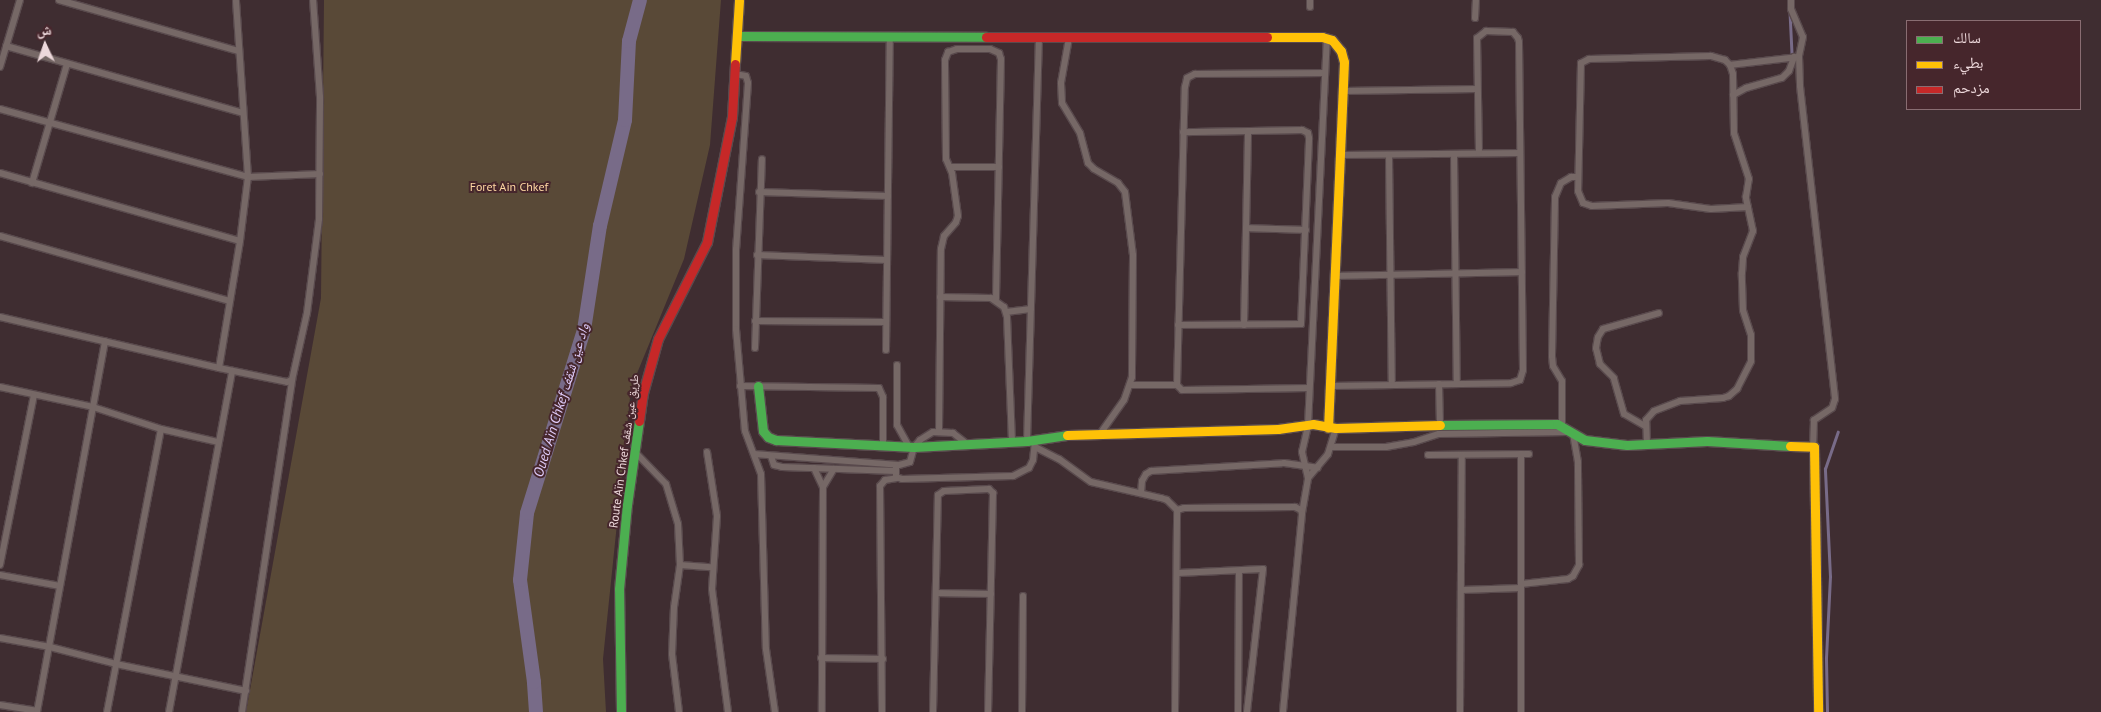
<!DOCTYPE html>
<html>
<head>
<meta charset="utf-8">
<style>
  body { margin:0 }
  #map { position:relative; width:2101px; height:712px; overflow:hidden; background:#3f2d31; font-family:"PT Sans","Noto Naskh Arabic",sans-serif }
  div>[style] { position:absolute }
  [style*='--x'] { left:calc(var(--x)*1px); top:calc(var(--y)*1px); width:calc(var(--w)*1px); rotate:calc(var(--a)*1deg) }
  .green>* { inset:0; background:#594937 }
  .stream>* { height:2.5px; margin:-1.25px; padding:0 1.25px; transform-origin:1.25px; border-radius:1.25px; background:#786b88 }
  .river>* { height:14px; margin:-7px; padding:0 7px; transform-origin:7px; border-radius:7px; background:#786b88 }
  .roads { filter:drop-shadow(1px 0 #594a4d) drop-shadow(-1px 0 #594a4d) drop-shadow(0 1px #594a4d) drop-shadow(0 -1px #594a4d) }
  .street>* { height:6px; margin:-3px; padding:0 3px; transform-origin:3px; border-radius:3px; background:#766866 }
  .fast>* { height:9px; margin:-4.5px; padding:0 4.5px; transform-origin:4.5px; border-radius:4.5px; background:#4caf50 }
  .slow>* { height:9px; margin:-4.5px; padding:0 4.5px; transform-origin:4.5px; border-radius:4.5px; background:#ffc107 }
  .jam>* { height:9px; margin:-4.5px; padding:0 4.5px; transform-origin:4.5px; border-radius:4.5px; background:#c62828 }
  span { translate:-50% -50%; white-space:nowrap; text-align:center; line-height:1.15; -webkit-text-stroke:4px #46262c; paint-order:stroke }
  .park-label { font-size:12px; color:#fed7a2 }
  .street-label { font-size:12px; color:#edd8db }
  .water-label { font-size:14px; color:#e0cdfb; font-style:italic }
  .legend { position:absolute; left:1906px; top:20px; width:175px; height:90px; box-sizing:border-box; background:#46262c; border:1px solid #896d72; margin:0; padding:6px 9px; list-style:none; font-size:15px; color:#edd8db }
  .legend li { display:flex; align-items:center; gap:10px; height:25px }
  .legend b { width:25px; border:1px solid #896d72 }
  .north { position:absolute; left:20px; top:20px; width:50px; height:50px; -webkit-text-stroke:4px #46262c; paint-order:stroke; rotate:357deg; font-size:14px; font-weight:700; line-height:20px; text-align:center; color:#edd8db }
  .north::after { content:''; display:block; margin:auto; width:18px; height:22px; background:#edd8db; clip-path:polygon(50% 0,100% 100%,50% 72%,0 100%) }
</style>
</head>
<body>
<div id="map">
  <div class="green">
    <i style="clip-path:polygon(324px 0,721px 0,710px 145px,684px 259px,631px 388px,603px 659px,606px 712px,246px 712px,321px 298px)"></i>
  </div>
  <div class="stream">
    <i style="--x:1790;--y:12;--w:41;--a:87.2"></i>
    <i style="--x:1827;--y:712;--w:54;--a:-91.1"></i>
    <i style="--x:1826;--y:658;--w:81;--a:-87.2"></i>
    <i style="--x:1830;--y:577;--w:108;--a:-92.7"></i>
    <i style="--x:1825;--y:469;--w:39;--a:-71"></i>
  </div>
  <div class="river">
    <i style="--x:536;--y:712;--w:30;--a:-94"></i>
    <i style="--x:534;--y:682;--w:103;--a:-97.8"></i>
    <i style="--x:520;--y:580;--w:67;--a:-84"></i>
    <i style="--x:527;--y:513;--w:192;--a:-72.7"></i>
    <i style="--x:584;--y:330;--w:105;--a:-81.3"></i>
    <i style="--x:600;--y:226;--w:109;--a:-76.7"></i>
    <i style="--x:625;--y:120;--w:79;--a:-87.1"></i>
    <i style="--x:629;--y:41;--w:42;--a:-75"></i>
  </div>
  <div class="roads">
    <div class="street">
      <i style="--x:59;--y:0;--w:186;--a:15.9"></i>
      <i style="--x:1310;--y:0;--w:7;--a:90"></i>
      <i style="--x:1791;--y:0;--w:9;--a:90"></i>
      <i style="--x:1791;--y:9;--w:30;--a:67"></i>
      <i style="--x:1803;--y:37;--w:19;--a:102"></i>
      <i style="--x:1799;--y:56;--w:30;--a:88"></i>
      <i style="--x:1800;--y:86;--w:315;--a:83.6"></i>
      <i style="--x:1835;--y:399;--w:9;--a:108"></i>
      <i style="--x:1832;--y:408;--w:22;--a:146"></i>
      <i style="--x:1814;--y:420;--w:27;--a:92"></i>
      <i style="--x:1475;--y:18;--w:18;--a:-87"></i>
      <i style="--x:1069;--y:38;--w:46;--a:100.1"></i>
      <i style="--x:1061;--y:83;--w:20;--a:87"></i>
      <i style="--x:1062;--y:103;--w:35;--a:59"></i>
      <i style="--x:1080;--y:133;--w:31;--a:75"></i>
      <i style="--x:1088;--y:163;--w:8;--a:45"></i>
      <i style="--x:1094;--y:169;--w:28;--a:30"></i>
      <i style="--x:1118;--y:183;--w:11;--a:52"></i>
      <i style="--x:1125;--y:192;--w:64;--a:82.8"></i>
      <i style="--x:1133;--y:255;--w:122;--a:90.5"></i>
      <i style="--x:1132;--y:377;--w:24;--a:109"></i>
      <i style="--x:1124;--y:400;--w:42;--a:125.2"></i>
      <i style="--x:6;--y:46;--w:246;--a:15.8"></i>
      <i style="--x:1730;--y:65;--w:68;--a:-6.7"></i>
      <i style="--x:0;--y:67;--w:70;--a:-73.4"></i>
      <i style="--x:735;--y:74;--w:11;--a:10"></i>
      <i style="--x:746;--y:76;--w:7;--a:74"></i>
      <i style="--x:748;--y:83;--w:166;--a:94.1"></i>
      <i style="--x:736;--y:249;--w:80;--a:90"></i>
      <i style="--x:736;--y:329;--w:102;--a:85"></i>
      <i style="--x:745;--y:431;--w:46;--a:69.6"></i>
      <i style="--x:761;--y:474;--w:175;--a:88.4"></i>
      <i style="--x:766;--y:649;--w:64;--a:81.9"></i>
      <i style="--x:1343;--y:91;--w:134;--a:-0.9"></i>
      <i style="--x:1733;--y:95;--w:15;--a:-28"></i>
      <i style="--x:1746;--y:88;--w:37;--a:-16"></i>
      <i style="--x:1782;--y:78;--w:10;--a:-45"></i>
      <i style="--x:1789;--y:71;--w:15;--a:-70"></i>
      <i style="--x:0;--y:109;--w:257;--a:15.3"></i>
      <i style="--x:248;--y:177;--w:72;--a:-2.4"></i>
      <i style="--x:1454;--y:154;--w:230;--a:89.3"></i>
      <i style="--x:1340;--y:155;--w:180;--a:-0.6"></i>
      <i style="--x:1389;--y:155;--w:230;--a:89.3"></i>
      <i style="--x:950;--y:167;--w:49;--a:0"></i>
      <i style="--x:0;--y:173;--w:249;--a:15.8"></i>
      <i style="--x:32;--y:183;--w:124;--a:-73.6"></i>
      <i style="--x:759;--y:192;--w:129;--a:1.8"></i>
      <i style="--x:1246;--y:228;--w:60;--a:1.9"></i>
      <i style="--x:0;--y:236;--w:239;--a:15.8"></i>
      <i style="--x:757;--y:255;--w:130;--a:2.2"></i>
      <i style="--x:1335;--y:276;--w:187;--a:-1.2"></i>
      <i style="--x:940;--y:297;--w:51;--a:1.1"></i>
      <i style="--x:991;--y:298;--w:16;--a:35"></i>
      <i style="--x:1004;--y:307;--w:10;--a:73"></i>
      <i style="--x:1007;--y:317;--w:125;--a:87.7"></i>
      <i style="--x:1006;--y:312;--w:25;--a:-7"></i>
      <i style="--x:0;--y:317;--w:225;--a:13.1"></i>
      <i style="--x:219;--y:368;--w:69;--a:11.6"></i>
      <i style="--x:287;--y:382;--w:5;--a:-22"></i>
      <i style="--x:292;--y:380;--w:69;--a:-77.4"></i>
      <i style="--x:307;--y:313;--w:95;--a:-82.7"></i>
      <i style="--x:319;--y:219;--w:122;--a:-89.5"></i>
      <i style="--x:320;--y:97;--w:97;--a:-94.1"></i>
      <i style="--x:755;--y:321;--w:131;--a:0.4"></i>
      <i style="--x:1178;--y:325;--w:123;--a:-0.5"></i>
      <i style="--x:1301;--y:324;--w:186;--a:-87.5"></i>
      <i style="--x:1309;--y:138;--w:5;--a:-101"></i>
      <i style="--x:1308;--y:133;--w:7;--a:-153"></i>
      <i style="--x:1302;--y:130;--w:119;--a:179"></i>
      <i style="--x:1244;--y:325;--w:194;--a:-88.8"></i>
      <i style="--x:755;--y:348;--w:189;--a:-87.9"></i>
      <i style="--x:886;--y:350;--w:312;--a:-89.3"></i>
      <i style="--x:897;--y:365;--w:60;--a:90"></i>
      <i style="--x:897;--y:425;--w:25;--a:61"></i>
      <i style="--x:219;--y:368;--w:129;--a:-80.6"></i>
      <i style="--x:240;--y:241;--w:64;--a:-82.9"></i>
      <i style="--x:248;--y:177;--w:177;--a:-93.9"></i>
      <i style="--x:1439;--y:384;--w:41;--a:88.6"></i>
      <i style="--x:1130;--y:385;--w:47;--a:0"></i>
      <i style="--x:740;--y:386;--w:139;--a:0.8"></i>
      <i style="--x:879;--y:388;--w:10;--a:66"></i>
      <i style="--x:883;--y:397;--w:49;--a:90"></i>
      <i style="--x:1330;--y:386;--w:181;--a:-0.9"></i>
      <i style="--x:1511;--y:383;--w:9;--a:-18"></i>
      <i style="--x:1520;--y:380;--w:10;--a:-73"></i>
      <i style="--x:1523;--y:370;--w:328;--a:-90.7"></i>
      <i style="--x:1519;--y:42;--w:4;--a:-104"></i>
      <i style="--x:1518;--y:38;--w:8;--a:-130"></i>
      <i style="--x:1513;--y:32;--w:27;--a:-178"></i>
      <i style="--x:1486;--y:31;--w:11;--a:142"></i>
      <i style="--x:1477;--y:38;--w:115;--a:89"></i>
      <i style="--x:0;--y:387;--w:95;--a:12.1"></i>
      <i style="--x:93;--y:407;--w:71;--a:17.9"></i>
      <i style="--x:161;--y:429;--w:58;--a:12.8"></i>
      <i style="--x:1309;--y:388;--w:127;--a:179.1"></i>
      <i style="--x:1182;--y:390;--w:7;--a:-135"></i>
      <i style="--x:1177;--y:385;--w:298;--a:-88.5"></i>
      <i style="--x:1185;--y:87;--w:9;--a:-77"></i>
      <i style="--x:1187;--y:78;--w:9;--a:-27"></i>
      <i style="--x:1195;--y:74;--w:130;--a:-0.4"></i>
      <i style="--x:1645;--y:426;--w:24;--a:-150"></i>
      <i style="--x:1624;--y:414;--w:37;--a:-106"></i>
      <i style="--x:1614;--y:378;--w:20;--a:-135"></i>
      <i style="--x:1600;--y:364;--w:16;--a:-104"></i>
      <i style="--x:1596;--y:348;--w:11;--a:-80"></i>
      <i style="--x:1598;--y:337;--w:9;--a:-58"></i>
      <i style="--x:1603;--y:329;--w:58;--a:-15.9"></i>
      <i style="--x:1562;--y:427;--w:46;--a:-90"></i>
      <i style="--x:1562;--y:381;--w:17;--a:-121"></i>
      <i style="--x:1553;--y:366;--w:10;--a:-96"></i>
      <i style="--x:1552;--y:356;--w:159;--a:-88.9"></i>
      <i style="--x:1555;--y:197;--w:15;--a:-67"></i>
      <i style="--x:1561;--y:183;--w:12;--a:-31"></i>
      <i style="--x:1571;--y:177;--w:7;--a:0"></i>
      <i style="--x:939;--y:431;--w:182;--a:-89.4"></i>
      <i style="--x:941;--y:249;--w:13;--a:-77"></i>
      <i style="--x:944;--y:236;--w:18;--a:-49"></i>
      <i style="--x:956;--y:222;--w:6;--a:-72"></i>
      <i style="--x:958;--y:216;--w:43;--a:-97.9"></i>
      <i style="--x:952;--y:173;--w:15;--a:-113"></i>
      <i style="--x:946;--y:159;--w:99;--a:-90.6"></i>
      <i style="--x:945;--y:60;--w:9;--a:-69"></i>
      <i style="--x:948;--y:52;--w:9;--a:-18"></i>
      <i style="--x:957;--y:49;--w:33;--a:0"></i>
      <i style="--x:990;--y:49;--w:10;--a:24"></i>
      <i style="--x:999;--y:53;--w:6;--a:72"></i>
      <i style="--x:1001;--y:59;--w:241;--a:91.2"></i>
      <i style="--x:1027;--y:441;--w:403;--a:-88.3"></i>
      <i style="--x:1647;--y:444;--w:24;--a:-92"></i>
      <i style="--x:1646;--y:420;--w:12;--a:-48"></i>
      <i style="--x:1654;--y:411;--w:28;--a:-21"></i>
      <i style="--x:1680;--y:401;--w:43;--a:-4"></i>
      <i style="--x:1723;--y:398;--w:6;--a:-18"></i>
      <i style="--x:1729;--y:396;--w:11;--a:-41"></i>
      <i style="--x:1737;--y:389;--w:31;--a:-63"></i>
      <i style="--x:1751;--y:361;--w:26;--a:-90"></i>
      <i style="--x:1751;--y:335;--w:26;--a:-108"></i>
      <i style="--x:1743;--y:310;--w:37;--a:-92"></i>
      <i style="--x:1742;--y:273;--w:16;--a:-86"></i>
      <i style="--x:1743;--y:257;--w:28;--a:-69"></i>
      <i style="--x:1753;--y:231;--w:35;--a:-102"></i>
      <i style="--x:1746;--y:197;--w:18;--a:-81"></i>
      <i style="--x:1749;--y:179;--w:48;--a:-108.1"></i>
      <i style="--x:1734;--y:133;--w:59;--a:-91"></i>
      <i style="--x:1733;--y:74;--w:9;--a:-108"></i>
      <i style="--x:1730;--y:65;--w:7;--a:-135"></i>
      <i style="--x:1725;--y:60;--w:15;--a:-164"></i>
      <i style="--x:1711;--y:56;--w:122;--a:178.6"></i>
      <i style="--x:1589;--y:59;--w:9;--a:153"></i>
      <i style="--x:1581;--y:63;--w:128;--a:91.3"></i>
      <i style="--x:1578;--y:191;--w:13;--a:67"></i>
      <i style="--x:1583;--y:203;--w:9;--a:18"></i>
      <i style="--x:1592;--y:206;--w:76;--a:-2.3"></i>
      <i style="--x:1668;--y:203;--w:43;--a:7.9"></i>
      <i style="--x:1711;--y:209;--w:37;--a:-3"></i>
      <i style="--x:1035;--y:447;--w:27;--a:27"></i>
      <i style="--x:1059;--y:459;--w:39;--a:36"></i>
      <i style="--x:1091;--y:482;--w:72;--a:12.9"></i>
      <i style="--x:1161;--y:498;--w:6;--a:18"></i>
      <i style="--x:1167;--y:500;--w:14;--a:45"></i>
      <i style="--x:1331;--y:447;--w:55;--a:0"></i>
      <i style="--x:1386;--y:447;--w:28;--a:-10"></i>
      <i style="--x:1414;--y:442;--w:26;--a:-18"></i>
      <i style="--x:1439;--y:434;--w:129;--a:-0.9"></i>
      <i style="--x:634;--y:451;--w:46;--a:45.9"></i>
      <i style="--x:666;--y:484;--w:42;--a:73.3"></i>
      <i style="--x:678;--y:524;--w:41;--a:87.2"></i>
      <i style="--x:680;--y:565;--w:42;--a:98.1"></i>
      <i style="--x:674;--y:607;--w:47;--a:92.4"></i>
      <i style="--x:672;--y:654;--w:58;--a:83.1"></i>
      <i style="--x:707;--y:452;--w:65;--a:81.1"></i>
      <i style="--x:717;--y:516;--w:73;--a:93.9"></i>
      <i style="--x:712;--y:589;--w:124;--a:82.6"></i>
      <i style="--x:754;--y:454;--w:145;--a:4.3"></i>
      <i style="--x:899;--y:465;--w:11;--a:-15"></i>
      <i style="--x:910;--y:462;--w:16;--a:-75"></i>
      <i style="--x:914;--y:447;--w:9;--a:-49"></i>
      <i style="--x:920;--y:440;--w:15;--a:-32"></i>
      <i style="--x:933;--y:432;--w:20;--a:3"></i>
      <i style="--x:953;--y:433;--w:18;--a:38"></i>
      <i style="--x:1428;--y:455;--w:101;--a:-0.6"></i>
      <i style="--x:771;--y:456;--w:9;--a:72"></i>
      <i style="--x:774;--y:465;--w:8;--a:14"></i>
      <i style="--x:782;--y:467;--w:114;--a:2"></i>
      <i style="--x:896;--y:465;--w:12;--a:90"></i>
      <i style="--x:896;--y:477;--w:6;--a:18"></i>
      <i style="--x:902;--y:479;--w:111;--a:-1.5"></i>
      <i style="--x:1013;--y:476;--w:18;--a:-27"></i>
      <i style="--x:1029;--y:468;--w:9;--a:-63"></i>
      <i style="--x:1033;--y:460;--w:20;--a:-84"></i>
      <i style="--x:814;--y:468;--w:21;--a:65"></i>
      <i style="--x:823;--y:487;--w:225;--a:90.3"></i>
      <i style="--x:1308;--y:478;--w:27;--a:-103"></i>
      <i style="--x:1302;--y:452;--w:28;--a:-77"></i>
      <i style="--x:1308;--y:425;--w:387;--a:-87.2"></i>
      <i style="--x:823;--y:487;--w:21;--a:-59"></i>
      <i style="--x:1141;--y:493;--w:12;--a:-85"></i>
      <i style="--x:1142;--y:481;--w:8;--a:-60"></i>
      <i style="--x:1146;--y:474;--w:6;--a:-31"></i>
      <i style="--x:1151;--y:471;--w:133;--a:-3.4"></i>
      <i style="--x:1284;--y:463;--w:34;--a:8"></i>
      <i style="--x:1302;--y:513;--w:36;--a:-80"></i>
      <i style="--x:1308;--y:478;--w:31;--a:-50"></i>
      <i style="--x:1328;--y:454;--w:27;--a:-73"></i>
      <i style="--x:0;--y:565;--w:173;--a:-78.7"></i>
      <i style="--x:680;--y:565;--w:31;--a:4"></i>
      <i style="--x:1178;--y:573;--w:85;--a:-2.7"></i>
      <i style="--x:1263;--y:569;--w:144;--a:96.4"></i>
      <i style="--x:0;--y:575;--w:61;--a:10.4"></i>
      <i style="--x:1521;--y:584;--w:47;--a:-6.1"></i>
      <i style="--x:1568;--y:579;--w:6;--a:-31"></i>
      <i style="--x:1573;--y:576;--w:13;--a:-61"></i>
      <i style="--x:1579;--y:565;--w:103;--a:-90.6"></i>
      <i style="--x:1578;--y:462;--w:28;--a:-100"></i>
      <i style="--x:1461;--y:590;--w:60;--a:-1.9"></i>
      <i style="--x:936;--y:593;--w:55;--a:1"></i>
      <i style="--x:0;--y:638;--w:51;--a:10.2"></i>
      <i style="--x:50;--y:647;--w:68;--a:14.4"></i>
      <i style="--x:116;--y:664;--w:133;--a:11.7"></i>
      <i style="--x:821;--y:658;--w:62;--a:0.9"></i>
      <i style="--x:0;--y:705;--w:37;--a:9"></i>
      <i style="--x:37;--y:712;--w:377;--a:-79.6"></i>
      <i style="--x:107;--y:712;--w:288;--a:-79.2"></i>
      <i style="--x:169;--y:712;--w:347;--a:-79.5"></i>
      <i style="--x:242;--y:712;--w:336;--a:-81.4"></i>
      <i style="--x:882;--y:712;--w:226;--a:-90.5"></i>
      <i style="--x:880;--y:486;--w:8;--a:-50"></i>
      <i style="--x:885;--y:480;--w:12;--a:-9"></i>
      <i style="--x:933;--y:712;--w:217;--a:-88.7"></i>
      <i style="--x:938;--y:495;--w:7;--a:-34"></i>
      <i style="--x:944;--y:491;--w:45;--a:-2.5"></i>
      <i style="--x:989;--y:489;--w:6;--a:45"></i>
      <i style="--x:993;--y:493;--w:219;--a:91.3"></i>
      <i style="--x:1022;--y:712;--w:116;--a:-89.5"></i>
      <i style="--x:1175;--y:712;--w:202;--a:-89.4"></i>
      <i style="--x:1177;--y:510;--w:7;--a:-16"></i>
      <i style="--x:1184;--y:508;--w:111;--a:-0.5"></i>
      <i style="--x:1295;--y:507;--w:7;--a:27"></i>
      <i style="--x:1301;--y:510;--w:4;--a:76"></i>
      <i style="--x:1302;--y:514;--w:199;--a:95.5"></i>
      <i style="--x:1238;--y:712;--w:141;--a:-89.6"></i>
      <i style="--x:1460;--y:712;--w:257;--a:-89.6"></i>
      <i style="--x:1521;--y:712;--w:258;--a:-90"></i>
    </div>
    <div class="fast">
      <i style="--x:737;--y:36;--w:249;--a:0.2"></i>
      <i style="--x:758;--y:386;--w:45;--a:83.7"></i>
      <i style="--x:763;--y:431;--w:8;--a:50"></i>
      <i style="--x:768;--y:437;--w:9;--a:21"></i>
      <i style="--x:776;--y:440;--w:138;--a:2.9"></i>
      <i style="--x:914;--y:447;--w:113;--a:-3"></i>
      <i style="--x:1027;--y:441;--w:40;--a:-8.5"></i>
      <i style="--x:1440;--y:425;--w:117;--a:-0.5"></i>
      <i style="--x:1557;--y:424;--w:32;--a:30"></i>
      <i style="--x:1585;--y:440;--w:42;--a:6.8"></i>
      <i style="--x:1627;--y:445;--w:80;--a:-2.9"></i>
      <i style="--x:1707;--y:441;--w:83;--a:3.4"></i>
      <i style="--x:621;--y:712;--w:123;--a:-90.9"></i>
      <i style="--x:619;--y:589;--w:84;--a:-84.6"></i>
      <i style="--x:627;--y:505;--w:85;--a:-81.9"></i>
    </div>
    <div class="slow">
      <i style="--x:1267;--y:37;--w:55;--a:0"></i>
      <i style="--x:1322;--y:37;--w:10;--a:17"></i>
      <i style="--x:1332;--y:40;--w:14;--a:51"></i>
      <i style="--x:1341;--y:51;--w:11;--a:75"></i>
      <i style="--x:1344;--y:62;--w:366;--a:92.5"></i>
      <i style="--x:735;--y:64;--w:64;--a:-86.4"></i>
      <i style="--x:1067;--y:435;--w:211;--a:-1.6"></i>
      <i style="--x:1278;--y:429;--w:35;--a:-8"></i>
      <i style="--x:1313;--y:424;--w:23;--a:10"></i>
      <i style="--x:1336;--y:428;--w:104;--a:-1.7"></i>
      <i style="--x:1790;--y:446;--w:24;--a:2"></i>
      <i style="--x:1814;--y:447;--w:265;--a:89.1"></i>
    </div>
    <div class="jam">
      <i style="--x:986;--y:37;--w:281;--a:0"></i>
      <i style="--x:639;--y:421;--w:28;--a:-82"></i>
      <i style="--x:643;--y:393;--w:56;--a:-74.5"></i>
      <i style="--x:658;--y:339;--w:109;--a:-63.2"></i>
      <i style="--x:707;--y:242;--w:127;--a:-78.7"></i>
      <i style="--x:732;--y:117;--w:53;--a:-86.8"></i>
    </div>
  </div>
  <div class="park-label">
    <span style="left:509px;top:187px">Foret Ain Chkef</span>
  </div>
  <div class="street-label">
    <span style="left:624px;top:451px;rotate:-82deg">Route Aïn Chkef طريق عين شقف</span>
  </div>
  <div class="water-label">
    <span style="left:561px;top:400px;rotate:-73deg">Oued Aïn Chkef واد عين شقف</span>
  </div>
  <ul class="legend">
  <li><b style="height:6px;background:#4caf50"></b>سالك</li>
  <li><b style="height:6px;background:#ffc107"></b>بطيء</li>
  <li><b style="height:6px;background:#c62828"></b>مزدحم</li>
  </ul>
  <div class="north">ش</div>
</div>
</body>
</html>
